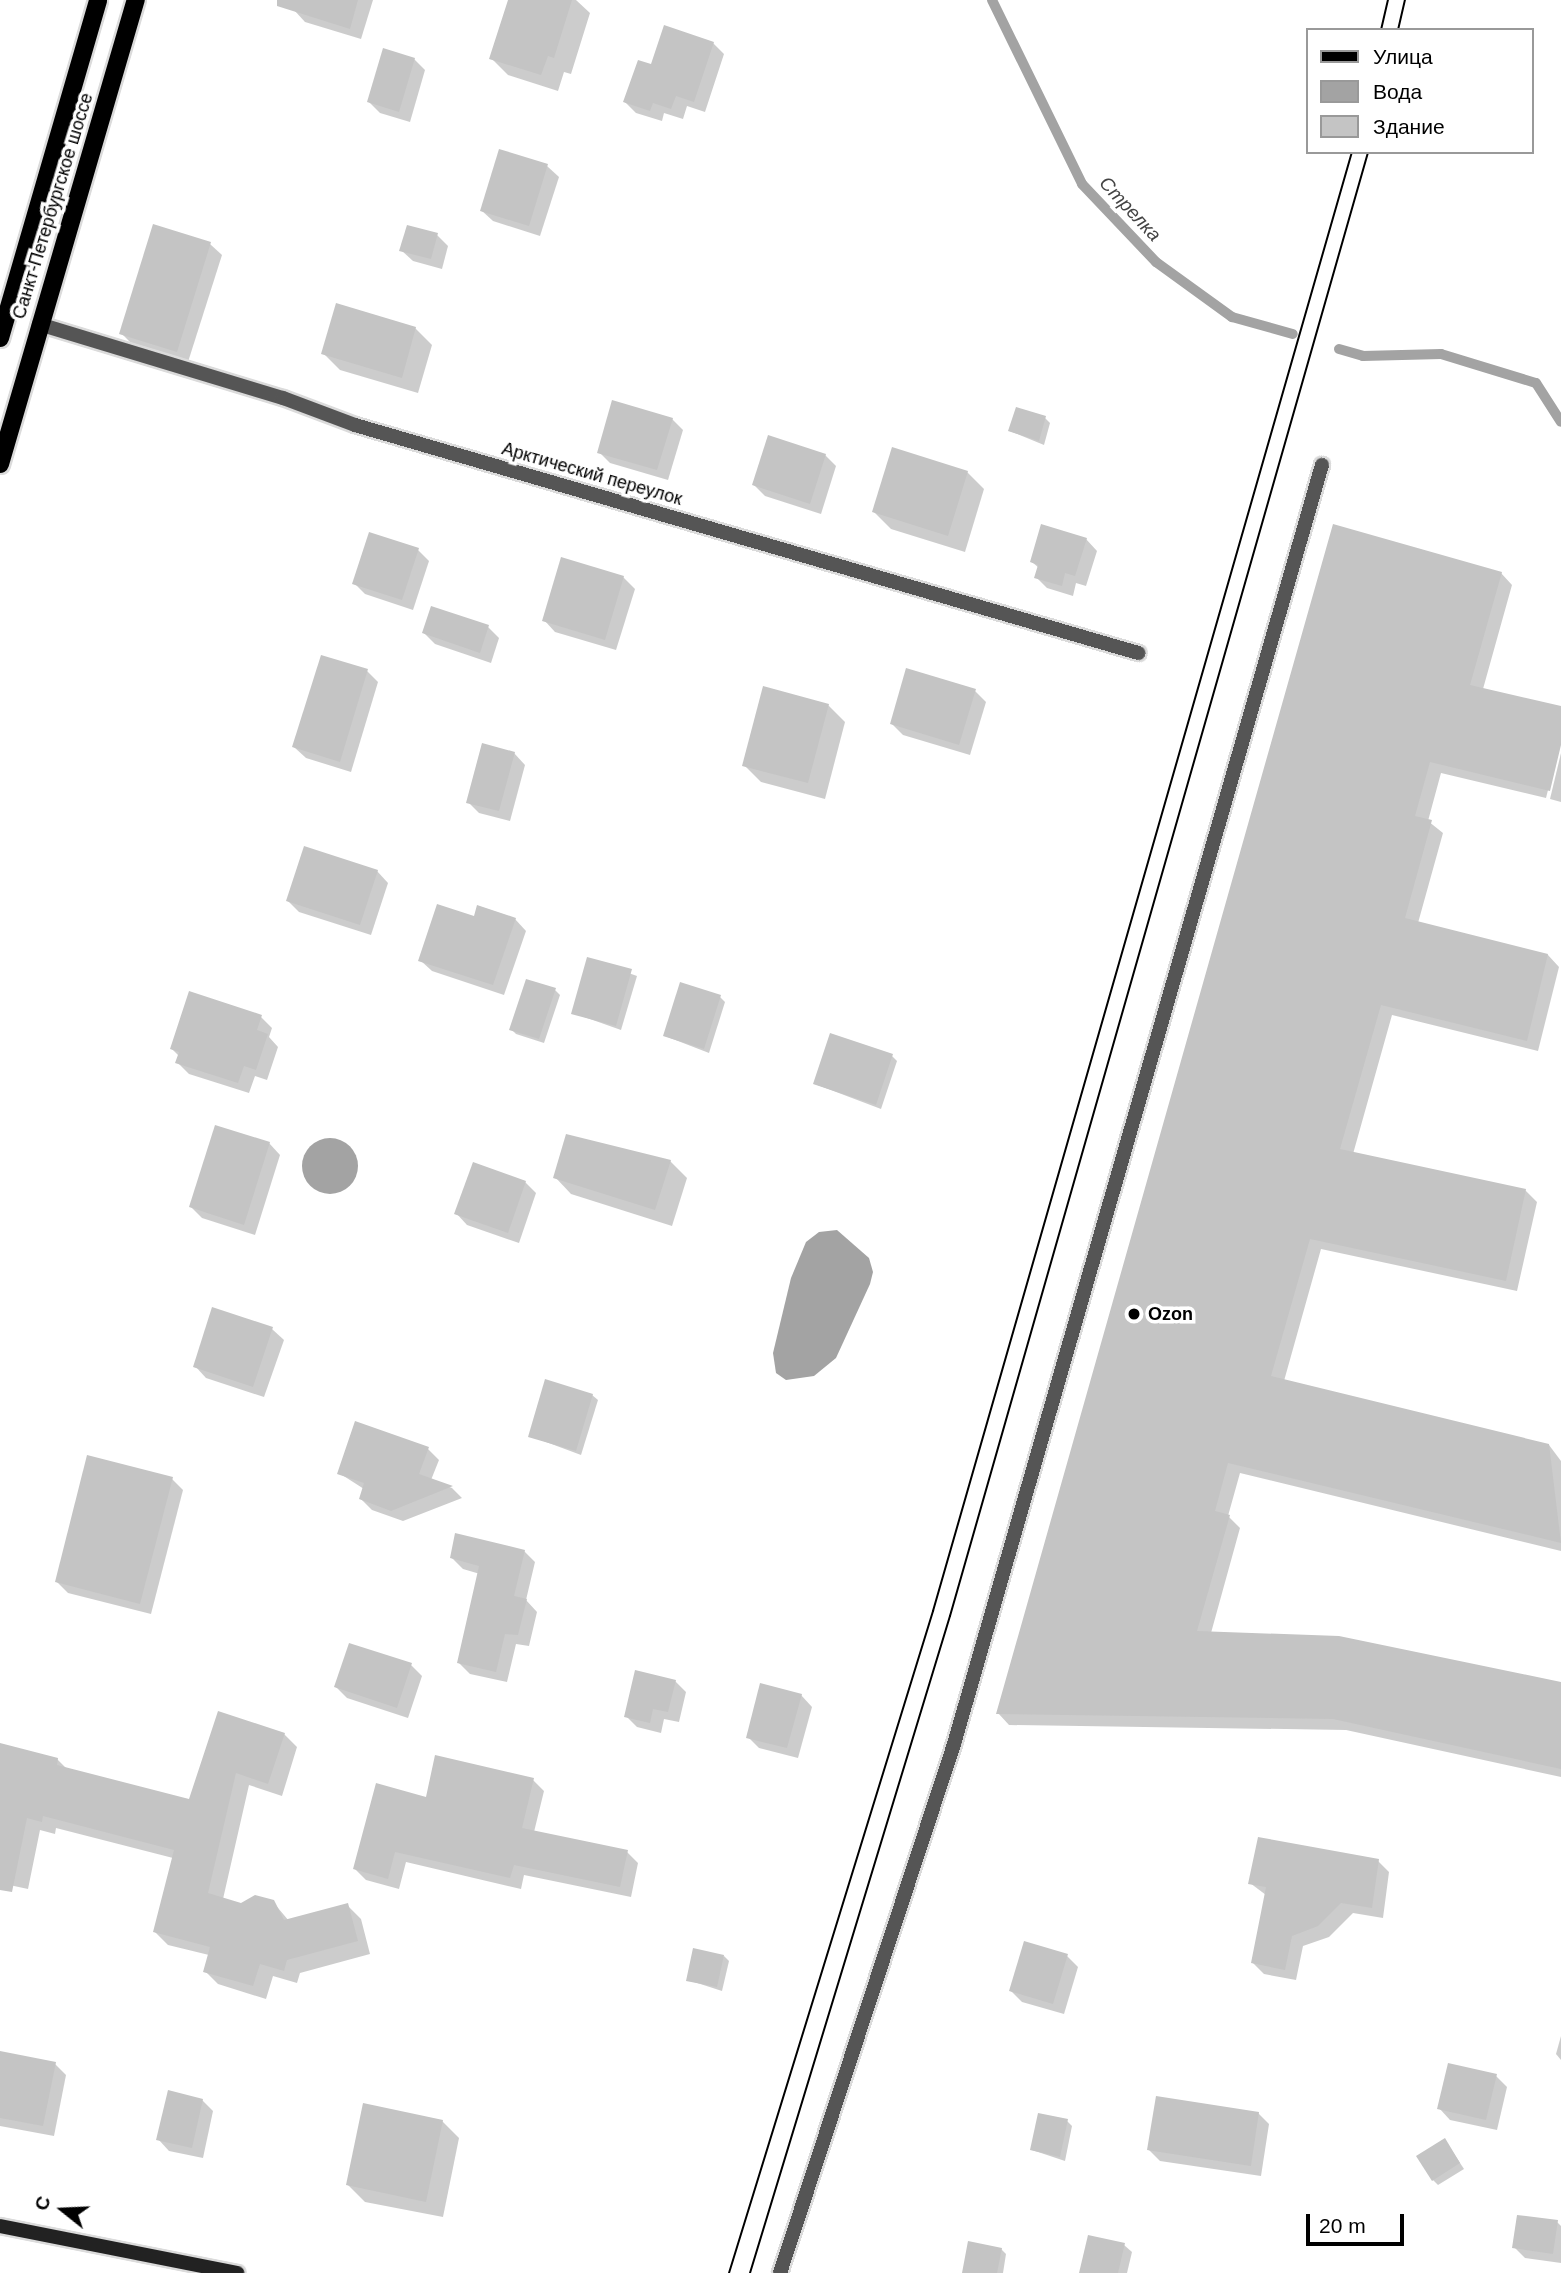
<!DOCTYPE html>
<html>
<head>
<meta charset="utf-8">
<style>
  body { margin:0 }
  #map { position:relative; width:1561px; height:2273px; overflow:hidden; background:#fff; font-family:Helvetica,sans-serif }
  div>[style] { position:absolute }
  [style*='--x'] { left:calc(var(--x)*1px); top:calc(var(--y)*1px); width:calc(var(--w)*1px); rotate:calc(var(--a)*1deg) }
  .water>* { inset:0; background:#a3a3a3 }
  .round { border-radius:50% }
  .shadow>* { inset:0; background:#0003 }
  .stream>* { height:10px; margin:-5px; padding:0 5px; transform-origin:5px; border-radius:5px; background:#a3a3a3 }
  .building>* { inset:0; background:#c4c4c4 }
  .roads { filter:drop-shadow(2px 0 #dbdbdb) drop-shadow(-2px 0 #dbdbdb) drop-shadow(0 2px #dbdbdb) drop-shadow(0 -2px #dbdbdb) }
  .minor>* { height:14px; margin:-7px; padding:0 7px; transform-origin:7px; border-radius:7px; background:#555 }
  .secondary>* { height:14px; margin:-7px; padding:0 7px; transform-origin:7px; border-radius:7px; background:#222 }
  .primary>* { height:18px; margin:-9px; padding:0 9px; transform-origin:9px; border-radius:9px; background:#000 }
  .tram>* { height:2px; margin:-1px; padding:0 1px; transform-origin:1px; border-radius:1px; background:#000 }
  .dots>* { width:19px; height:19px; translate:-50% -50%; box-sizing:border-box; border:4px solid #fff; border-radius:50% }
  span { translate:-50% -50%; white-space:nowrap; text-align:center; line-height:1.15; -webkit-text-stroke:7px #fff; paint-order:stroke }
  .street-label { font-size:18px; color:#000 }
  .poi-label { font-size:18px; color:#000; font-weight:700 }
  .left { translate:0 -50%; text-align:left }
  .water-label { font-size:19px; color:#444; font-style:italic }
  .legend { position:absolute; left:1306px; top:28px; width:228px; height:126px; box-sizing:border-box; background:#fff; border:2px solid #999; margin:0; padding:9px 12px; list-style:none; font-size:21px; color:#000 }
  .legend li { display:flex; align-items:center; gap:14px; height:35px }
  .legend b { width:35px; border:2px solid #999 }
  .north { position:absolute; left:28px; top:2175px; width:70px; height:70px; -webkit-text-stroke:5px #fff; paint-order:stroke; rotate:288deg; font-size:19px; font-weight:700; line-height:28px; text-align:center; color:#000 }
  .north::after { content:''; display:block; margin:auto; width:24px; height:32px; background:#000; clip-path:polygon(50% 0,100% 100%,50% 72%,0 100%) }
  .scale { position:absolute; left:1306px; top:2214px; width:98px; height:32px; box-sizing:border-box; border:4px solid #000; border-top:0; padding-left:9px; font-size:21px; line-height:24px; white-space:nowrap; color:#000; -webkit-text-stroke:5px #fff; paint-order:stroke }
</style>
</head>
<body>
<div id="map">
  <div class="water">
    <i class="round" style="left:302px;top:1138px;width:56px;height:56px"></i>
    <i style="clip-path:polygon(837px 1230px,869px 1258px,873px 1272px,870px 1284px,836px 1358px,814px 1376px,786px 1380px,776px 1373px,773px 1353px,791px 1278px,806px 1242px,819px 1232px)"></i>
  </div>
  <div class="shadow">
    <i style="clip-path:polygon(297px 0,373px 0,361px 39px,305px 22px,294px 10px)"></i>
    <i style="clip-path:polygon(510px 0,576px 0,590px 13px,571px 74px,564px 72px,558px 91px,508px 75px,491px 58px)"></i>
    <i style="clip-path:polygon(713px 43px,724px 54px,705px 112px,687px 106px,683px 119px,664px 113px,662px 121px,636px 113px,625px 102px,652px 67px)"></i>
    <i style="clip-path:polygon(414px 59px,425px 70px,410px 122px,380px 113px,369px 102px)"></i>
    <i style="clip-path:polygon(547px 166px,559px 177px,540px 236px,493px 221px,481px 210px)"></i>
    <i style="clip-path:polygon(154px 226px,210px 244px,222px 255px,188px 362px,132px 344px,121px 333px)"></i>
    <i style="clip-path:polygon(437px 235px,448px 246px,442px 269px,413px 261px,401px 250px)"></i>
    <i style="clip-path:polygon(415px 328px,432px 345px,418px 393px,340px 370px,323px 353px)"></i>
    <i style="clip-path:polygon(1045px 418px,1050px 423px,1044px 445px,1010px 431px)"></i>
    <i style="clip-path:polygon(672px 419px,683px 430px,668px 480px,610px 463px,599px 452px)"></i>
    <i style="clip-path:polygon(825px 455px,836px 466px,821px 514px,765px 496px,754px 485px)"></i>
    <i style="clip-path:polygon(967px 472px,984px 489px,965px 552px,891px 529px,874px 512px)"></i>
    <i style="clip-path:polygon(1086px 539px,1097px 551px,1086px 586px,1076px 583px,1073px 596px,1047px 588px,1036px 577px,1039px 568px,1032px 562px)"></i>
    <i style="clip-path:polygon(418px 550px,429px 561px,413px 610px,365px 594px,354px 583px)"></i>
    <i style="clip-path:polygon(1501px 573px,1512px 585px,1483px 689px,1561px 708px,1561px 738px,1546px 798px,1441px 773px,1428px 821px,1443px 833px,1418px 923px,1548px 955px,1559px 967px,1538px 1051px,1392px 1015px,1353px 1154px,1525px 1190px,1537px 1202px,1517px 1291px,1321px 1249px,1284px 1381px,1549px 1445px,1561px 1461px,1561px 1551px,1240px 1473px,1228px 1516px,1240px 1528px,1211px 1633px,1561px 1684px,1561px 1777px,1346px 1730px,1009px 1725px,998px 1713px)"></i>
    <i style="clip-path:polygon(623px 577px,635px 589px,616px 650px,555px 632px,544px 620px)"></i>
    <i style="clip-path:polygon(488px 627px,499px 638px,491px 663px,435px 644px,424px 633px)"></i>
    <i style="clip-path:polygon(367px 671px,378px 682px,351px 772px,306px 758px,294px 747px)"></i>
    <i style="clip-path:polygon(975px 691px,986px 702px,970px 755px,903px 735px,892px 724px)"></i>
    <i style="clip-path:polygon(828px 705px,845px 722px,825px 799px,761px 782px,744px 765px)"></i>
    <i style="clip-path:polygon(514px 753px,525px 765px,510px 821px,479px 813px,468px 802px)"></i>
    <i style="clip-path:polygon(1561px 753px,1561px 802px,1550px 799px)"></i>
    <i style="clip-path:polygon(377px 871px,388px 883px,371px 935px,299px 912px,288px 901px)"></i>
    <i style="clip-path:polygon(475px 918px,515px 919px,526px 931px,504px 995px,432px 971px,420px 960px)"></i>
    <i style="clip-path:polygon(589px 959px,637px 976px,621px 1030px,573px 1013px)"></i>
    <i style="clip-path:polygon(555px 990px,560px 995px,544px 1043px,516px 1034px,511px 1029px)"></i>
    <i style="clip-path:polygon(720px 997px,725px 1002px,709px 1053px,665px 1036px)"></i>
    <i style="clip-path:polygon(261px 1017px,272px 1028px,269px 1037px,278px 1047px,267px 1080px,255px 1076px,249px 1093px,189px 1074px,177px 1062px,179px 1056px,172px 1049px)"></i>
    <i style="clip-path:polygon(892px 1056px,897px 1061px,881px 1109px,815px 1084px)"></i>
    <i style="clip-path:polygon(269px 1143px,280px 1155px,255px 1235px,202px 1218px,191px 1207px)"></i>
    <i style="clip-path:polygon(670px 1161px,687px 1178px,672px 1226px,571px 1194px,555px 1177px)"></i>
    <i style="clip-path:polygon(525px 1182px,536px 1193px,519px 1243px,467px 1225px,456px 1213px)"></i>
    <i style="clip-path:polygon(272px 1329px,284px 1340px,264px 1397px,206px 1378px,195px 1366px)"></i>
    <i style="clip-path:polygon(592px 1395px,598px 1400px,581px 1455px,530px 1436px)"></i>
    <i style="clip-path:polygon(428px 1449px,439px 1460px,431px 1480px,452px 1488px,462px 1498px,403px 1521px,372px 1510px,361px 1499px,364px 1489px,339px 1473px)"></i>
    <i style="clip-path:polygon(172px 1479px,183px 1490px,151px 1614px,68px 1593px,57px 1582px)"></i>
    <i style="clip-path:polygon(524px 1551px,535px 1562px,526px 1600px,537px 1612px,529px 1646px,516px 1644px,507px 1682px,470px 1674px,459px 1663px,480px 1574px,463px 1569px,452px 1558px)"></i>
    <i style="clip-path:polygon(411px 1665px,422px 1676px,408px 1718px,347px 1698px,336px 1687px)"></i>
    <i style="clip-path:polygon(675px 1681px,686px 1692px,679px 1722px,664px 1719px,661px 1733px,637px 1727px,626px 1716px)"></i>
    <i style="clip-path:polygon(801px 1695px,812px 1707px,798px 1758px,759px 1748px,748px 1737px)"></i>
    <i style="clip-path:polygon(284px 1734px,297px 1747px,282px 1796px,249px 1785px,223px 1899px,241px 1904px,273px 1902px,289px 1921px,347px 1905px,361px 1919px,370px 1954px,300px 1973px,297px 1983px,273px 1976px,266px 1999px,218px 1984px,205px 1971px,209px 1955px,168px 1945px,155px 1932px,173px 1858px,56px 1828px,55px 1834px,40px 1830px,28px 1889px,0 1883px,0 1744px,57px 1759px,67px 1769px,191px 1801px)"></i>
    <i style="clip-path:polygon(533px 1780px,544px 1791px,534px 1832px,627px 1852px,638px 1863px,631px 1897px,524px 1875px,521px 1889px,406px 1862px,399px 1889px,366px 1880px,355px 1869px,427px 1799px)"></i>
    <i style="clip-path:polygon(1378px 1861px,1389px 1872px,1383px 1918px,1353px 1913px,1329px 1937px,1303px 1946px,1296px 1980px,1264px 1974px,1253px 1963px,1266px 1895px,1250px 1883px)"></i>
    <i style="clip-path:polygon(724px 1956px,729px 1961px,722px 1991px,688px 1980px)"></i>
    <i style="clip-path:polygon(1067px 1956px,1078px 1967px,1064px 2014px,1022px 2002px,1011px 1991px)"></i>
    <i style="clip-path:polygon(1561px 2036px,1561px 2060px,1556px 2054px)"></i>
    <i style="clip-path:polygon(0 2053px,55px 2064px,66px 2075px,54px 2136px,0 2126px)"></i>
    <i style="clip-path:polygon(1496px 2076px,1507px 2087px,1497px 2130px,1450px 2120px,1439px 2108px)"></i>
    <i style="clip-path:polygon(202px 2100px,213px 2111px,203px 2158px,169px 2151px,158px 2139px)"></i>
    <i style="clip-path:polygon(1258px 2113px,1269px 2124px,1261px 2176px,1160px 2161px,1149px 2150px)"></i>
    <i style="clip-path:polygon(442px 2121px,459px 2138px,443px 2217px,365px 2202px,348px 2185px)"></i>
    <i style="clip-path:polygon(1067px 2121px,1072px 2126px,1065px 2161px,1032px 2150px)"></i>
    <i style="clip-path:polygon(1449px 2146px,1464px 2169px,1438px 2185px,1433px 2180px)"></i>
    <i style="clip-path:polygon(1557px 2222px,1561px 2226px,1561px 2263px,1525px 2258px,1514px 2247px)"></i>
    <i style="clip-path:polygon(1124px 2245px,1132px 2252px,1127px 2273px,1081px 2273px)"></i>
    <i style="clip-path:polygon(1001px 2249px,1006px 2254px,1003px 2273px,963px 2273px)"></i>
  </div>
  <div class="stream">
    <i style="--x:992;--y:0;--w:205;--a:63.9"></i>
    <i style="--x:1082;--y:184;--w:108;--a:46.5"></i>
    <i style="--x:1156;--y:262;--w:94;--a:35.9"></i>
    <i style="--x:1232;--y:317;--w:63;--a:15.6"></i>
    <i style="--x:1339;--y:349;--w:25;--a:16"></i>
    <i style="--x:1363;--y:356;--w:78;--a:-1.5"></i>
    <i style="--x:1441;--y:354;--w:99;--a:17"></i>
    <i style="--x:1536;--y:383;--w:46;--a:57.3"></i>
  </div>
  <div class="building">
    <i style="clip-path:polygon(277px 0,358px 0,350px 29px,277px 6px)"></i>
    <i style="clip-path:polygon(508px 0,572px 0,554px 58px,548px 56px,541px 75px,489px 59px)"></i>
    <i style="clip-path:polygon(664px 25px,714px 42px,694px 102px,676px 96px,671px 109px,653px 103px,650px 111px,623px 102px,638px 60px,651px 64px)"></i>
    <i style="clip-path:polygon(383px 48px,415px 58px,399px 112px,367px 102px)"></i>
    <i style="clip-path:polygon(499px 149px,548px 164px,529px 226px,480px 211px)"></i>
    <i style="clip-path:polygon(153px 224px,211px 242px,177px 352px,119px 334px)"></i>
    <i style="clip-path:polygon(407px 225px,438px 233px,431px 259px,399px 251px)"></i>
    <i style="clip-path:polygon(336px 303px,416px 327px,402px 378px,321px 354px)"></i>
    <i style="clip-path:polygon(612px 400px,673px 418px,657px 470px,597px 453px)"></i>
    <i style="clip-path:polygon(1016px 407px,1046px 416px,1039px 441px,1008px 431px)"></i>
    <i style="clip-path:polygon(768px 435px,826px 454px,810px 504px,752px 485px)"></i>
    <i style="clip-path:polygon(892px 447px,968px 471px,948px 536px,872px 512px)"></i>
    <i style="clip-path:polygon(1041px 524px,1087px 538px,1075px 576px,1065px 573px,1062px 586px,1034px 578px,1038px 565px,1030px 562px)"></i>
    <i style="clip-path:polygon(1333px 524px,1502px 572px,1470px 685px,1561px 706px,1561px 745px,1550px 791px,1430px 762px,1415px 816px,1432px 820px,1405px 918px,1548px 954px,1527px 1041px,1381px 1005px,1340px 1149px,1526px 1189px,1506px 1281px,1310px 1239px,1271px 1376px,1549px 1444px,1561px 1543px,1228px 1463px,1215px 1511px,1230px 1515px,1197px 1631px,1339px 1636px,1561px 1682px,1561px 1769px,1333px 1719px,996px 1714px)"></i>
    <i style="clip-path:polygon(369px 532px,419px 548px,402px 600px,352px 584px)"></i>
    <i style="clip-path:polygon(561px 557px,624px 576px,605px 640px,542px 621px)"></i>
    <i style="clip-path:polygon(431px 606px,489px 625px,480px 653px,422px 633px)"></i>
    <i style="clip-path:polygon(321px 655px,368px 669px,340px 762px,292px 747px)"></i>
    <i style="clip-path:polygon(906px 668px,976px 689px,959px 745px,890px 724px)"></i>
    <i style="clip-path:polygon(763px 686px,829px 704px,808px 783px,742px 766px)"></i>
    <i style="clip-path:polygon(482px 743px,515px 752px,499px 811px,466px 803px)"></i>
    <i style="clip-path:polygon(304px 846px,378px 870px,360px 925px,286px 901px)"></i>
    <i style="clip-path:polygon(437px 904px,474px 916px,477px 905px,516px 918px,493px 985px,418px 961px)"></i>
    <i style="clip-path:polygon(587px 957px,632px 969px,616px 1026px,571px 1014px)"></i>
    <i style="clip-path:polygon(526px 979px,556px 988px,539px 1039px,509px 1030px)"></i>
    <i style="clip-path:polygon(680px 982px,721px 995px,704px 1049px,663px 1036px)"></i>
    <i style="clip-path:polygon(189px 991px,262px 1015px,257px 1030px,268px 1034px,256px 1070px,244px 1066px,238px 1083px,175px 1063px,179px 1052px,170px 1049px)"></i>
    <i style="clip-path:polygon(830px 1033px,893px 1054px,876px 1105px,813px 1084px)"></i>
    <i style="clip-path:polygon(215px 1125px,270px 1142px,244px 1225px,189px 1207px)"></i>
    <i style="clip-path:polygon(566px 1134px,671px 1160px,655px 1210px,553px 1178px)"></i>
    <i style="clip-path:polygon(473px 1162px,526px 1181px,508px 1233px,454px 1214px)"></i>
    <i style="clip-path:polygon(212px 1307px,273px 1327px,253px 1387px,193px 1367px)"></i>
    <i style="clip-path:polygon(545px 1379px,593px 1394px,576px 1451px,528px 1437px)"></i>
    <i style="clip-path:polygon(355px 1421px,429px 1447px,419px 1474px,453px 1486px,391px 1511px,359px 1499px,364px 1483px,337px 1474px)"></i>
    <i style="clip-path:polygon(87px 1455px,173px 1477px,140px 1604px,55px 1582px)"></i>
    <i style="clip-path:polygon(455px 1533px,525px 1550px,514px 1596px,527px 1599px,518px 1635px,505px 1634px,496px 1672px,457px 1663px,479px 1566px,450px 1558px)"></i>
    <i style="clip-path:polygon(349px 1643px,412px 1663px,397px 1708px,334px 1687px)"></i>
    <i style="clip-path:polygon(635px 1670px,676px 1680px,668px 1712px,653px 1709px,650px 1723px,624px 1717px)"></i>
    <i style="clip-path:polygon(760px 1683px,802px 1694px,787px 1748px,746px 1738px)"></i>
    <i style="clip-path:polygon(218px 1711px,285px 1733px,268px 1784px,236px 1773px,208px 1893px,241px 1903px,255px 1895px,274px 1900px,284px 1920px,348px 1903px,358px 1941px,287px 1960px,284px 1971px,260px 1964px,253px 1986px,203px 1972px,210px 1947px,153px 1932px,174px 1850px,43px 1816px,42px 1822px,27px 1818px,12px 1892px,0 1890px,0 1743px,58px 1758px,57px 1765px,189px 1799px)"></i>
    <i style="clip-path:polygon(435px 1755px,534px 1778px,522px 1828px,628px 1850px,620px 1887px,514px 1865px,510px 1878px,395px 1852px,388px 1879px,353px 1869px,376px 1783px,426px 1797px)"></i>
    <i style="clip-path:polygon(1258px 1837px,1379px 1859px,1372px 1908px,1341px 1903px,1318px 1926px,1292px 1936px,1285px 1970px,1251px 1963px,1266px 1887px,1248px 1884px)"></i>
    <i style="clip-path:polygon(1024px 1941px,1068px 1954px,1053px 2004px,1009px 1991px)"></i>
    <i style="clip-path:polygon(693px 1948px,724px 1955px,717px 1987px,686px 1981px)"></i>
    <i style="clip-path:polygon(0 2051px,56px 2062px,43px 2126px,0 2118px)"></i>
    <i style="clip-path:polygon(1448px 2063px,1497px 2074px,1486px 2120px,1437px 2109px)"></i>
    <i style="clip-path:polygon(168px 2090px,203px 2099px,192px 2148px,156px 2140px)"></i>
    <i style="clip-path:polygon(1156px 2096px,1259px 2112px,1251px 2166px,1147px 2150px)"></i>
    <i style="clip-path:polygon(363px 2103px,443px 2120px,426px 2202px,346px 2185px)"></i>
    <i style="clip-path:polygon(1038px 2113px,1068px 2119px,1060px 2157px,1030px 2150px)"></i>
    <i style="clip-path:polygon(1445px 2138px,1460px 2163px,1432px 2181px,1416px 2156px)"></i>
    <i style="clip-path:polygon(1517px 2215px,1558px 2220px,1553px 2254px,1512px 2248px)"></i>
    <i style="clip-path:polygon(1088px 2235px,1125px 2243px,1118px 2273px,1079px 2273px)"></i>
    <i style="clip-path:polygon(968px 2241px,1002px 2248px,997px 2273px,962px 2273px)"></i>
  </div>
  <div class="roads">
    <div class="minor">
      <i style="--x:39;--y:324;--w:255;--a:16.9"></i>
      <i style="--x:283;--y:398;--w:77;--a:20.6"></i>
      <i style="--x:355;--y:425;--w:816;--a:16.23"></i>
      <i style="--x:780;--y:2273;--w:557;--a:-71.79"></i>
      <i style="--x:954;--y:1744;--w:1331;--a:-73.95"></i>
    </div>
    <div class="secondary">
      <i style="--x:0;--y:2226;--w:242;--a:11.2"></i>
    </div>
    <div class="primary">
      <i style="--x:0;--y:338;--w:352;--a:-73.8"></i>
      <i style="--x:0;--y:464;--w:484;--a:-73.7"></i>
    </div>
  </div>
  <div class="tram">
    <i style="--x:1381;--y:30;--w:31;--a:-77"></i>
    <i style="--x:1398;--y:30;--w:31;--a:-77"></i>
    <i style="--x:729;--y:2273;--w:693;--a:-72.87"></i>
    <i style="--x:933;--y:1611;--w:1518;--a:-73.98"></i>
    <i style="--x:750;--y:2273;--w:687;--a:-73.07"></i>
    <i style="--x:950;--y:1616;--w:1523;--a:-74.06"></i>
  </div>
  <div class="dots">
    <i style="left:1134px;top:1314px;background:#000"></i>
  </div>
  <div class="street-label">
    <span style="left:53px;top:206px;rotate:-73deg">Санкт-Петербургское шоссе</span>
    <span style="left:592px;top:474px;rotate:16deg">Арктический переулок</span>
  </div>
  <div class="poi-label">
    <span class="left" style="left:1148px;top:1314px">Ozon</span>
  </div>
  <div class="water-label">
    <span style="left:1130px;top:209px;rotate:47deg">Стрелка</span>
  </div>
  <ul class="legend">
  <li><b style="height:9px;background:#000"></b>Улица</li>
  <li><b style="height:19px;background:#a3a3a3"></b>Вода</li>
  <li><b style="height:19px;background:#c4c4c4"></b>Здание</li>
  </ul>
  <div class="north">С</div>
  <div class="scale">20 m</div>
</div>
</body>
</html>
